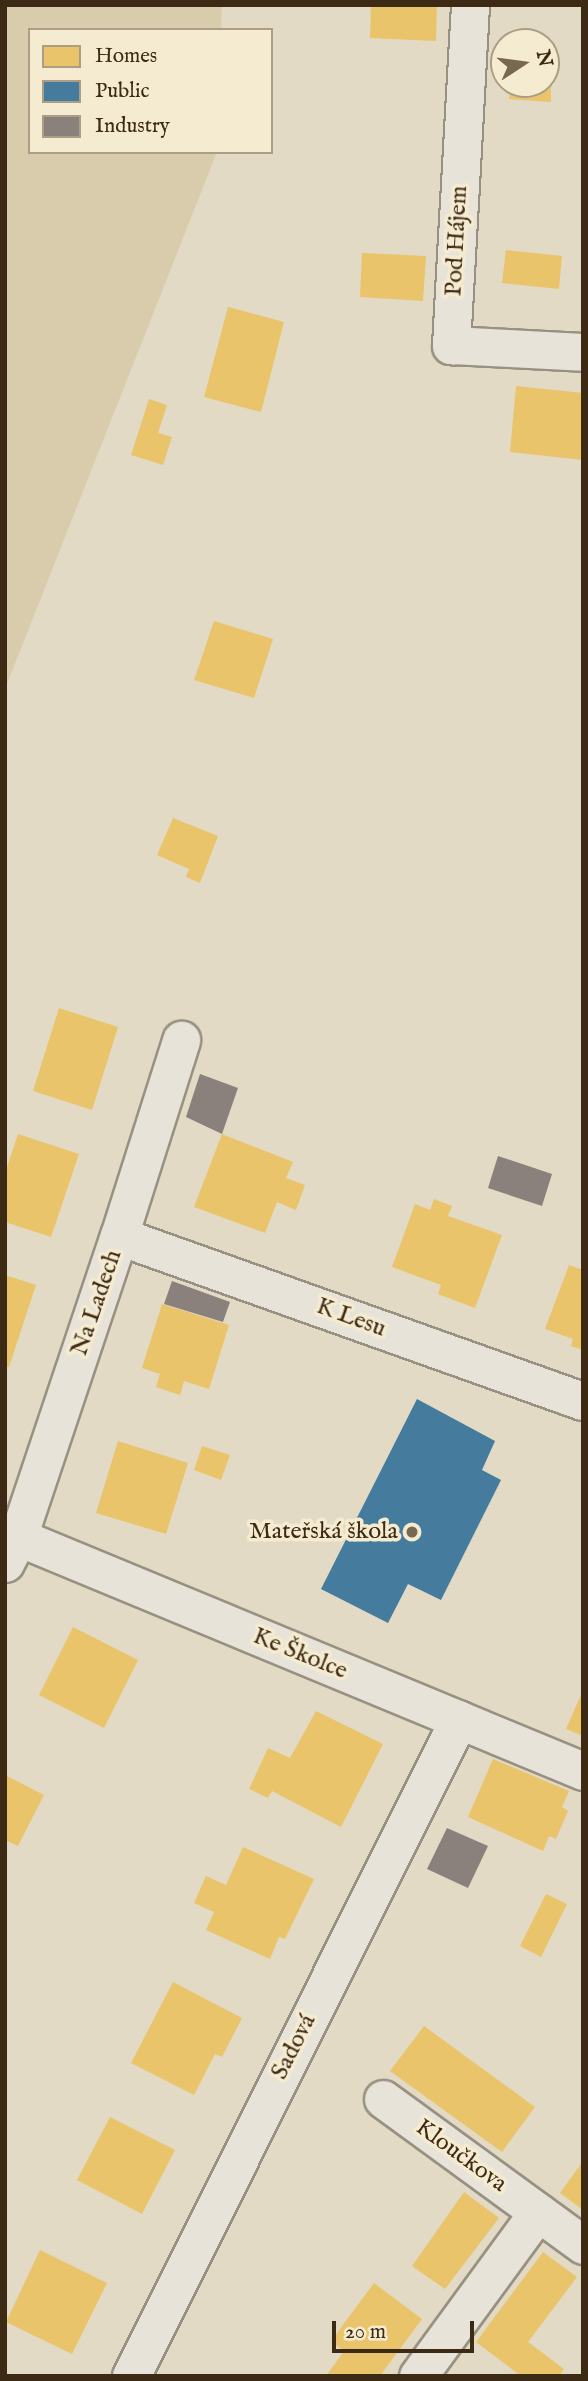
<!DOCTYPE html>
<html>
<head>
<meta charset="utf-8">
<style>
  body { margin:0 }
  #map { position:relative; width:588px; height:2381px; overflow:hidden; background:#e2dac4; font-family:"IM FELL English",serif }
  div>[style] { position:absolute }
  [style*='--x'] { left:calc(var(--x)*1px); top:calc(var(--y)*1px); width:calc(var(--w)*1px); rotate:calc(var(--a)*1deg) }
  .green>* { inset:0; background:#d9ccad }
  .homes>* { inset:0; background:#e9c46a }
  .public>* { inset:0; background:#457b9d }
  .industry>* { inset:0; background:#8a817c }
  .roads { filter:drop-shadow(2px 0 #989182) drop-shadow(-2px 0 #989182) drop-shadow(0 2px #989182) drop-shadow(0 -2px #989182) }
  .minor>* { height:37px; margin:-18.5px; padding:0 18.5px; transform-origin:18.5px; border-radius:18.5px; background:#e8e3d8 }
  .dots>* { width:19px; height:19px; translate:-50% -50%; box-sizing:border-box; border:4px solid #f5ebd0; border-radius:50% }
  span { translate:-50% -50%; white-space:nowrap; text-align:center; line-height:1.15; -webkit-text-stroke:7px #f5ebd0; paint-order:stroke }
  .street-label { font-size:24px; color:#3d2a15 }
  .poi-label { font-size:24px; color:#3d2a15 }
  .right { translate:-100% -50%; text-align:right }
  .frame { position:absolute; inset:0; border:7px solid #3d2a15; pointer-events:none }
  .legend { position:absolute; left:28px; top:28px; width:245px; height:126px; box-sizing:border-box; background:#f5ebd0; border:2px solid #ab9e85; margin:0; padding:9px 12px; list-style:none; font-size:21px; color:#3d2a15 }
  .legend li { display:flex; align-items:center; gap:14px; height:35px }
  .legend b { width:35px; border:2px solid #ab9e85 }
  .north { position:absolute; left:490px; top:28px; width:70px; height:70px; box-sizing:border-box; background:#f5ebd0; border:2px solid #ab9e85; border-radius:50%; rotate:77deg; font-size:19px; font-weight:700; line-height:28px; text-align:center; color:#3d2a15 }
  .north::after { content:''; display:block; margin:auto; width:24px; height:32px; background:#776852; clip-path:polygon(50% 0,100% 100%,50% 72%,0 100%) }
  .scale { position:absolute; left:332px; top:2321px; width:142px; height:32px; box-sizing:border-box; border:4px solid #3d2a15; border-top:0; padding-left:9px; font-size:21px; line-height:24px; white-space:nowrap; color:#3d2a15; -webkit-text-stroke:5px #f5ebd0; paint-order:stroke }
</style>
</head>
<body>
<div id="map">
  <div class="green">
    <i style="clip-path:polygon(5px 5px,222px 5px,221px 30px,30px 30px,30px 152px,217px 152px,5px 689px)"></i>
  </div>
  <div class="homes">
    <i style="clip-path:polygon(371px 5px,437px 5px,436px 41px,370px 38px)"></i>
    <i style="clip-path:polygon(546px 44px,550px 44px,551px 102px,509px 99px,510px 84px,546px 84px)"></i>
    <i style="clip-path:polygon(506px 250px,562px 256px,559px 289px,502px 283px)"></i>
    <i style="clip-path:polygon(362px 253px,426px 256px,423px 301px,360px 297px)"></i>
    <i style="clip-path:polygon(228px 307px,284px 322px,261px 412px,204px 397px)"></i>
    <i style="clip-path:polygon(516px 386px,583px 393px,583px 460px,510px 452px)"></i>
    <i style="clip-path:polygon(149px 399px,167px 405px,158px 433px,172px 437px,163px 465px,131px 455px)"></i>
    <i style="clip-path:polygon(214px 621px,273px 639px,254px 698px,194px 680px)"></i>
    <i style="clip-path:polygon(173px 818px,218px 836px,200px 883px,186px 877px,189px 869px,157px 855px)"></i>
    <i style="clip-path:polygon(59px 1008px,118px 1027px,92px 1110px,33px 1091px)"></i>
    <i style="clip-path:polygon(18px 1134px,79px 1154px,51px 1237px,5px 1222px,5px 1173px)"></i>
    <i style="clip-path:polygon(222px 1134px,293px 1162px,286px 1178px,305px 1185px,296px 1210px,277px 1202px,265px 1233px,194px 1207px)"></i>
    <i style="clip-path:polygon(434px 1199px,452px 1206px,448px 1216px,502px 1235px,475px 1308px,438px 1294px,441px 1285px,392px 1267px,415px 1204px,430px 1210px)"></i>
    <i style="clip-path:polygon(569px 1265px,583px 1270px,583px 1350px,571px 1346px,573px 1339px,545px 1329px)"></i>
    <i style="clip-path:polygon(5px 1275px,36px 1285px,9px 1367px,5px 1366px)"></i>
    <i style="clip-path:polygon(162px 1304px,229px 1325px,209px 1389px,184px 1381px,180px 1395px,156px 1387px,160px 1374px,142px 1368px)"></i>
    <i style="clip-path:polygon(118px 1441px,188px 1463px,166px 1534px,96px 1513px)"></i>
    <i style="clip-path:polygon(202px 1446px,230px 1455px,221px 1480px,194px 1470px)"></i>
    <i style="clip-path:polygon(73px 1627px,138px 1660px,104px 1728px,39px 1695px)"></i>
    <i style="clip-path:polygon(583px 1690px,583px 1736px,566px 1729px)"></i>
    <i style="clip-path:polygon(316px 1711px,383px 1744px,341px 1827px,272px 1791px,268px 1798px,249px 1789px,268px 1748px,290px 1758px)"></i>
    <i style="clip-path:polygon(493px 1759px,569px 1791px,562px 1807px,568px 1811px,556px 1839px,549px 1836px,543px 1851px,468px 1817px)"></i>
    <i style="clip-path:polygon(5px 1775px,44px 1795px,18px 1846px,5px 1840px)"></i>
    <i style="clip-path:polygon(243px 1847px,314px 1879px,285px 1939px,279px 1937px,270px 1959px,206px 1930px,214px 1912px,194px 1903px,206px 1876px,226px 1885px)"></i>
    <i style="clip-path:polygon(546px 1894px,567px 1904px,541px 1957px,520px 1946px)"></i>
    <i style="clip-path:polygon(173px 1982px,242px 2018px,222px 2057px,215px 2054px,194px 2095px,131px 2063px)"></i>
    <i style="clip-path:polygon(424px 2026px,535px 2107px,502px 2152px,390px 2071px)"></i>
    <i style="clip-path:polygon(110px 2117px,175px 2150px,142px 2214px,77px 2180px)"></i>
    <i style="clip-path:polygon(583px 2161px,583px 2210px,560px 2193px)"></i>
    <i style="clip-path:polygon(464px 2192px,499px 2218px,445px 2289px,412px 2266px)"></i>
    <i style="clip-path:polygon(40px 2250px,107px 2283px,72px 2354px,6px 2322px)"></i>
    <i style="clip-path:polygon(543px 2252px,577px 2277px,528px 2342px,564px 2369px,559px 2376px,521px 2376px,476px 2342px)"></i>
    <i style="clip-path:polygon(374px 2283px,422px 2319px,380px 2376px,326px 2376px,344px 2351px,331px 2341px)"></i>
  </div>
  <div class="public">
    <i style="clip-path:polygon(417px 1399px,495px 1441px,482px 1470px,501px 1480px,441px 1600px,408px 1584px,388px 1623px,321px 1589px)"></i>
  </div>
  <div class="industry">
    <i style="clip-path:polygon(200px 1074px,238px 1088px,222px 1134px,186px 1117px)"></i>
    <i style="clip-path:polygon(498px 1156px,552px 1174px,542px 1206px,488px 1188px)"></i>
    <i style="clip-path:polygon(172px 1281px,230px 1302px,223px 1322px,164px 1304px)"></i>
    <i style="clip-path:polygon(447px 1828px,488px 1846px,468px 1888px,427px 1869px)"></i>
  </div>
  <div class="roads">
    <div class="minor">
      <i style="--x:470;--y:5;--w:341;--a:93.2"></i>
      <i style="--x:451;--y:345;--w:132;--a:3"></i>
      <i style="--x:119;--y:1236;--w:492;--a:19.6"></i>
      <i style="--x:18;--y:1537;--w:612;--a:22.5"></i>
      <i style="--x:5;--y:1563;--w:29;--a:-63"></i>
      <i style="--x:18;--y:1537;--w:317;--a:-71.5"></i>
      <i style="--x:119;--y:1236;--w:206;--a:-72.4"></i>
      <i style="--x:383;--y:2099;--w:248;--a:36.1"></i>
      <i style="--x:131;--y:2376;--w:734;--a:-63.47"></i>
      <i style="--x:418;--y:2376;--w:203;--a:-53.8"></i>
    </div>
  </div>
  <div class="dots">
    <i style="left:412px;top:1532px;background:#776852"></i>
  </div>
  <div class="street-label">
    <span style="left:457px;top:241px;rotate:-87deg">Pod Hájem</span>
    <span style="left:97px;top:1303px;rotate:-71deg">Na Ladech</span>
    <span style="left:351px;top:1318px;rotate:20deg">K Lesu</span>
    <span style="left:300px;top:1654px;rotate:22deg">Ke Školce</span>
    <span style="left:294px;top:2047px;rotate:-63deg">Sadová</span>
    <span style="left:461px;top:2156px;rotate:36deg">Kloučkova</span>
  </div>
  <div class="poi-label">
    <span class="right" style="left:398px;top:1532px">Mateřská škola</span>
  </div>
  <div class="frame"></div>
  <ul class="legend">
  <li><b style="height:19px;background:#e9c46a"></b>Homes</li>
  <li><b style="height:19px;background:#457b9d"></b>Public</li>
  <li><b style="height:19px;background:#8a817c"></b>Industry</li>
  </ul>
  <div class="north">N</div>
  <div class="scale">20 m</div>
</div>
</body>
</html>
